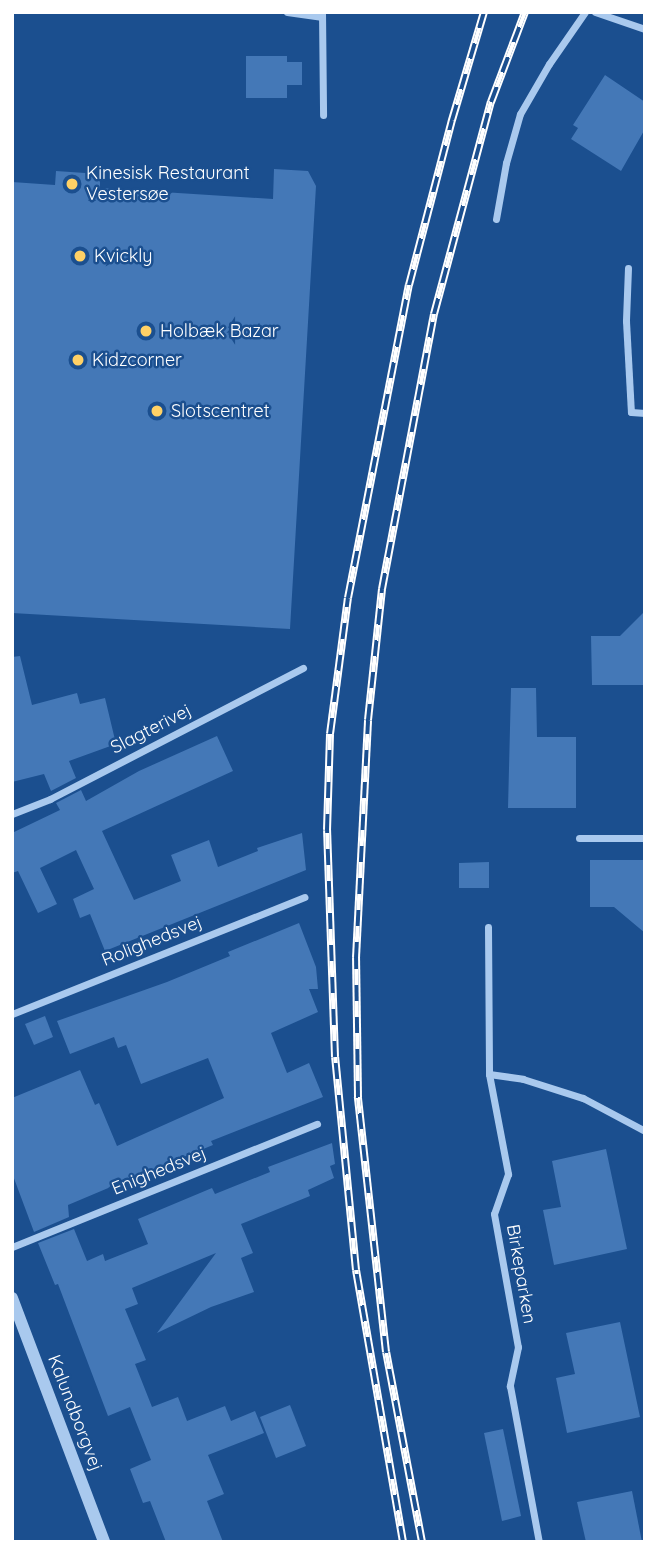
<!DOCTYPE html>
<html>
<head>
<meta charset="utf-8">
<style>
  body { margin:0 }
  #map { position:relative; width:657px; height:1554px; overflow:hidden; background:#1b4f8f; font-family:Quicksand,sans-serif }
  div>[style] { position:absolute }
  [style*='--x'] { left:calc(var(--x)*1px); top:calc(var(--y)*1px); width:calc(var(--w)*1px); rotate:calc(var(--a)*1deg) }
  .building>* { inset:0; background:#4478b7 }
  .minor>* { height:7px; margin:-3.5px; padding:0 3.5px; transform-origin:3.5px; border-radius:3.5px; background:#a9c9ee }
  .tertiary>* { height:12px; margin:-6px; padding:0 6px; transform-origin:6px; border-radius:6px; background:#a9c9ee }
  .rail>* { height:8px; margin-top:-4px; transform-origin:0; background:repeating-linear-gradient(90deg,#1b4f8f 0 16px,#fff 0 32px); box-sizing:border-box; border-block:2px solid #fff }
  .dots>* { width:19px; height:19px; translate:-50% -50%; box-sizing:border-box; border:4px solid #1b4f8f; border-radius:50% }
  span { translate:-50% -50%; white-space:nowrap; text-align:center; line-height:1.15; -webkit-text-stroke:5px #1b4f8f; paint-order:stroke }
  .poi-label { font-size:18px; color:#fff }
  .left { translate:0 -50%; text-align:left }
  .street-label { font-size:18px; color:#fff }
  .frame { position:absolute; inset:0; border:14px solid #fff; pointer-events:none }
</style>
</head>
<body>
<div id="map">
  <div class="building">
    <i style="clip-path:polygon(246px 56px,287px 56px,287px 62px,302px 62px,302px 85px,287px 85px,287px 98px,246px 98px)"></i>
    <i style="clip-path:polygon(605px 75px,645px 102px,645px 129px,621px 171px,571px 139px,578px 128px,573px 125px)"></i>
    <i style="clip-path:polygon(274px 169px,308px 171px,316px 186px,290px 629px,12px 613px,12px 182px,55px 185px,56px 171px,100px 174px,100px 188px,273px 199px)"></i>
    <i style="clip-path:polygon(645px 611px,645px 685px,592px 685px,591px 636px,620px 636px)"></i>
    <i style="clip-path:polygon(20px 656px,32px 705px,77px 693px,80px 704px,105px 698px,116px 744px,69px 761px,76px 778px,51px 791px,44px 774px,12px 782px,12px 657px)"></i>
    <i style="clip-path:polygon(511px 688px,536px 688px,537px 737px,576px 737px,576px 808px,508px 808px)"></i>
    <i style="clip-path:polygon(217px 736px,233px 771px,102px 831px,134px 900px,181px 881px,171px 855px,209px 840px,218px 867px,258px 851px,257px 848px,302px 833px,306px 870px,105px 951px,90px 914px,80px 918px,73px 899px,94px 889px,76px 850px,40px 868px,57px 904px,38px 913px,18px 871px,12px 873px,12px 833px,60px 810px,56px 803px,81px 790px,86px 801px,139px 771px)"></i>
    <i style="clip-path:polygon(590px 860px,645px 860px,645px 933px,614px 907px,590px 907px)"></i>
    <i style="clip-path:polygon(489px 862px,489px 888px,459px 888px,459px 863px)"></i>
    <i style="clip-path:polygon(299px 923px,316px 967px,318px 989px,309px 989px,318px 1012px,271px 1033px,287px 1073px,309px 1063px,323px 1097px,211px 1141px,213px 1145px,154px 1169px,112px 1184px,113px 1186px,68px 1205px,69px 1217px,34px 1232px,12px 1173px,12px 1098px,80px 1070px,95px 1105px,99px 1103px,117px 1146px,224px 1098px,208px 1058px,141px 1084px,126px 1045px,118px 1048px,114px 1037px,70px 1054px,57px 1021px,167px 982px,230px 956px,228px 952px)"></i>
    <i style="clip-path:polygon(45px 1016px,53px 1037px,34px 1045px,25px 1024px)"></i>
    <i style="clip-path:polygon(332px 1143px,335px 1164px,330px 1166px,334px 1178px,308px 1190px,310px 1196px,241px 1224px,253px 1253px,241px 1258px,254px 1292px,211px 1307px,157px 1333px,216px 1253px,132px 1288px,138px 1304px,125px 1309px,146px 1360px,135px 1364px,152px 1407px,178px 1397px,187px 1421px,225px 1406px,231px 1421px,255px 1411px,264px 1433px,208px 1455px,224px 1494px,207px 1501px,223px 1542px,166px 1542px,150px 1501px,143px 1503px,130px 1469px,151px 1460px,130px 1407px,108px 1416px,58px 1284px,55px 1285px,38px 1243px,74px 1229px,87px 1261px,103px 1254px,105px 1261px,148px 1244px,138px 1219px,212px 1188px,215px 1194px,270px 1172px,268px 1167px)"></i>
    <i style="clip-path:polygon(606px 1149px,627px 1249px,554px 1265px,543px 1210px,561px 1207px,552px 1161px)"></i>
    <i style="clip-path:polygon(620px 1322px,640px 1417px,567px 1433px,556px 1378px,575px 1374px,566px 1333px)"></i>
    <i style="clip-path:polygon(290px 1405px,306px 1446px,276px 1458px,260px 1417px)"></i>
    <i style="clip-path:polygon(503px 1429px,521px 1516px,502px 1521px,484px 1433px)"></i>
    <i style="clip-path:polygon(632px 1491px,642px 1542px,586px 1542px,577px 1502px)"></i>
  </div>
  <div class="minor">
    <i style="--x:287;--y:12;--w:34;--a:8"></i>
    <i style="--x:322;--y:12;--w:103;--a:89.4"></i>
    <i style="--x:595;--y:12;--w:53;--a:18.8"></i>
    <i style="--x:496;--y:219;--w:57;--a:-79.9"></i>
    <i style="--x:506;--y:163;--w:51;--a:-74.1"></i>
    <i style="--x:520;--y:114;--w:58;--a:-59.9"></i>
    <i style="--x:549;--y:64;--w:63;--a:-55.3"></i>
    <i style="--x:628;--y:268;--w:53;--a:92.2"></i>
    <i style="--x:626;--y:321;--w:91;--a:86.9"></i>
    <i style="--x:631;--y:412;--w:14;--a:4"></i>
    <i style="--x:12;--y:814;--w:41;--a:-21.5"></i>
    <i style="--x:50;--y:799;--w:285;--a:-27.4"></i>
    <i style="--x:579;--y:838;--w:66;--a:0"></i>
    <i style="--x:488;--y:927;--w:147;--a:89.6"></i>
    <i style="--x:489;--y:1074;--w:102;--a:79.2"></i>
    <i style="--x:508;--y:1174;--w:42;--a:109.3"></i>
    <i style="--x:494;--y:1214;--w:135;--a:79.8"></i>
    <i style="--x:518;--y:1347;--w:40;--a:102"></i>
    <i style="--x:510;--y:1386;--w:159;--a:79.5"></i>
    <i style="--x:12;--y:1014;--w:315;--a:-21.8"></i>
    <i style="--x:489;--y:1074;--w:34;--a:8"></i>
    <i style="--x:523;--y:1079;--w:63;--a:17.6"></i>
    <i style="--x:583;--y:1098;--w:70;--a:28"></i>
    <i style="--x:12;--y:1247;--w:329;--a:-22"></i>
  </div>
  <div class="tertiary">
    <i style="--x:12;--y:1298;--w:261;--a:69.3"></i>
  </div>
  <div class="rail">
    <i style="--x:403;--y:1542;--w:276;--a:-99.8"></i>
    <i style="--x:356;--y:1270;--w:214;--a:-95.6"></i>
    <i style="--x:335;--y:1057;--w:227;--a:-92"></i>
    <i style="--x:327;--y:830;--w:96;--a:-88.2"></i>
    <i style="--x:330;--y:734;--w:137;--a:-82.5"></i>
    <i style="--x:348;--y:598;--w:319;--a:-79"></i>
    <i style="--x:409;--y:285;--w:171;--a:-75.4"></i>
    <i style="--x:452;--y:120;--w:113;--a:-73.5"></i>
    <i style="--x:422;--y:1542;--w:193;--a:-100.7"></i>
    <i style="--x:386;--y:1352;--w:257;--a:-96.3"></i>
    <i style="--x:358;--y:1097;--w:139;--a:-90.8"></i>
    <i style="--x:356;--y:958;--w:238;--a:-87.1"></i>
    <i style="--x:368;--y:720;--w:132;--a:-83.9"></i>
    <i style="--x:382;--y:589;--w:280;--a:-79.3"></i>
    <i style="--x:434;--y:314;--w:220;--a:-75"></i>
    <i style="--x:491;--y:102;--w:96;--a:-69.3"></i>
  </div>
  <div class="dots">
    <i style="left:72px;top:184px;background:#ffd166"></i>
    <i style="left:80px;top:256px;background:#ffd166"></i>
    <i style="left:146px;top:331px;background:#ffd166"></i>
    <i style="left:78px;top:360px;background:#ffd166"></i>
    <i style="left:157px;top:411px;background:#ffd166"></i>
  </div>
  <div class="poi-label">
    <span class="left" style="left:86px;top:184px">Kinesisk Restaurant<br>Vestersøe</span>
    <span class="left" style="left:94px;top:256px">Kvickly</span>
    <span class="left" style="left:160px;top:331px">Holbæk Bazar</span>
    <span class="left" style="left:92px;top:360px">Kidzcorner</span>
    <span class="left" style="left:171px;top:411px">Slotscentret</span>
  </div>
  <div class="street-label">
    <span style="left:151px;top:729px;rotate:-27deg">Slagterivej</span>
    <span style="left:152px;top:941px;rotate:-22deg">Rolighedsvej</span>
    <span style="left:159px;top:1171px;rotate:-22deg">Enighedsvej</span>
    <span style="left:521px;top:1274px;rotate:80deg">Birkeparken</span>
    <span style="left:75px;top:1413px;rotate:69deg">Kalundborgvej</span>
  </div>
  <div class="frame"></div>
</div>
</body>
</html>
